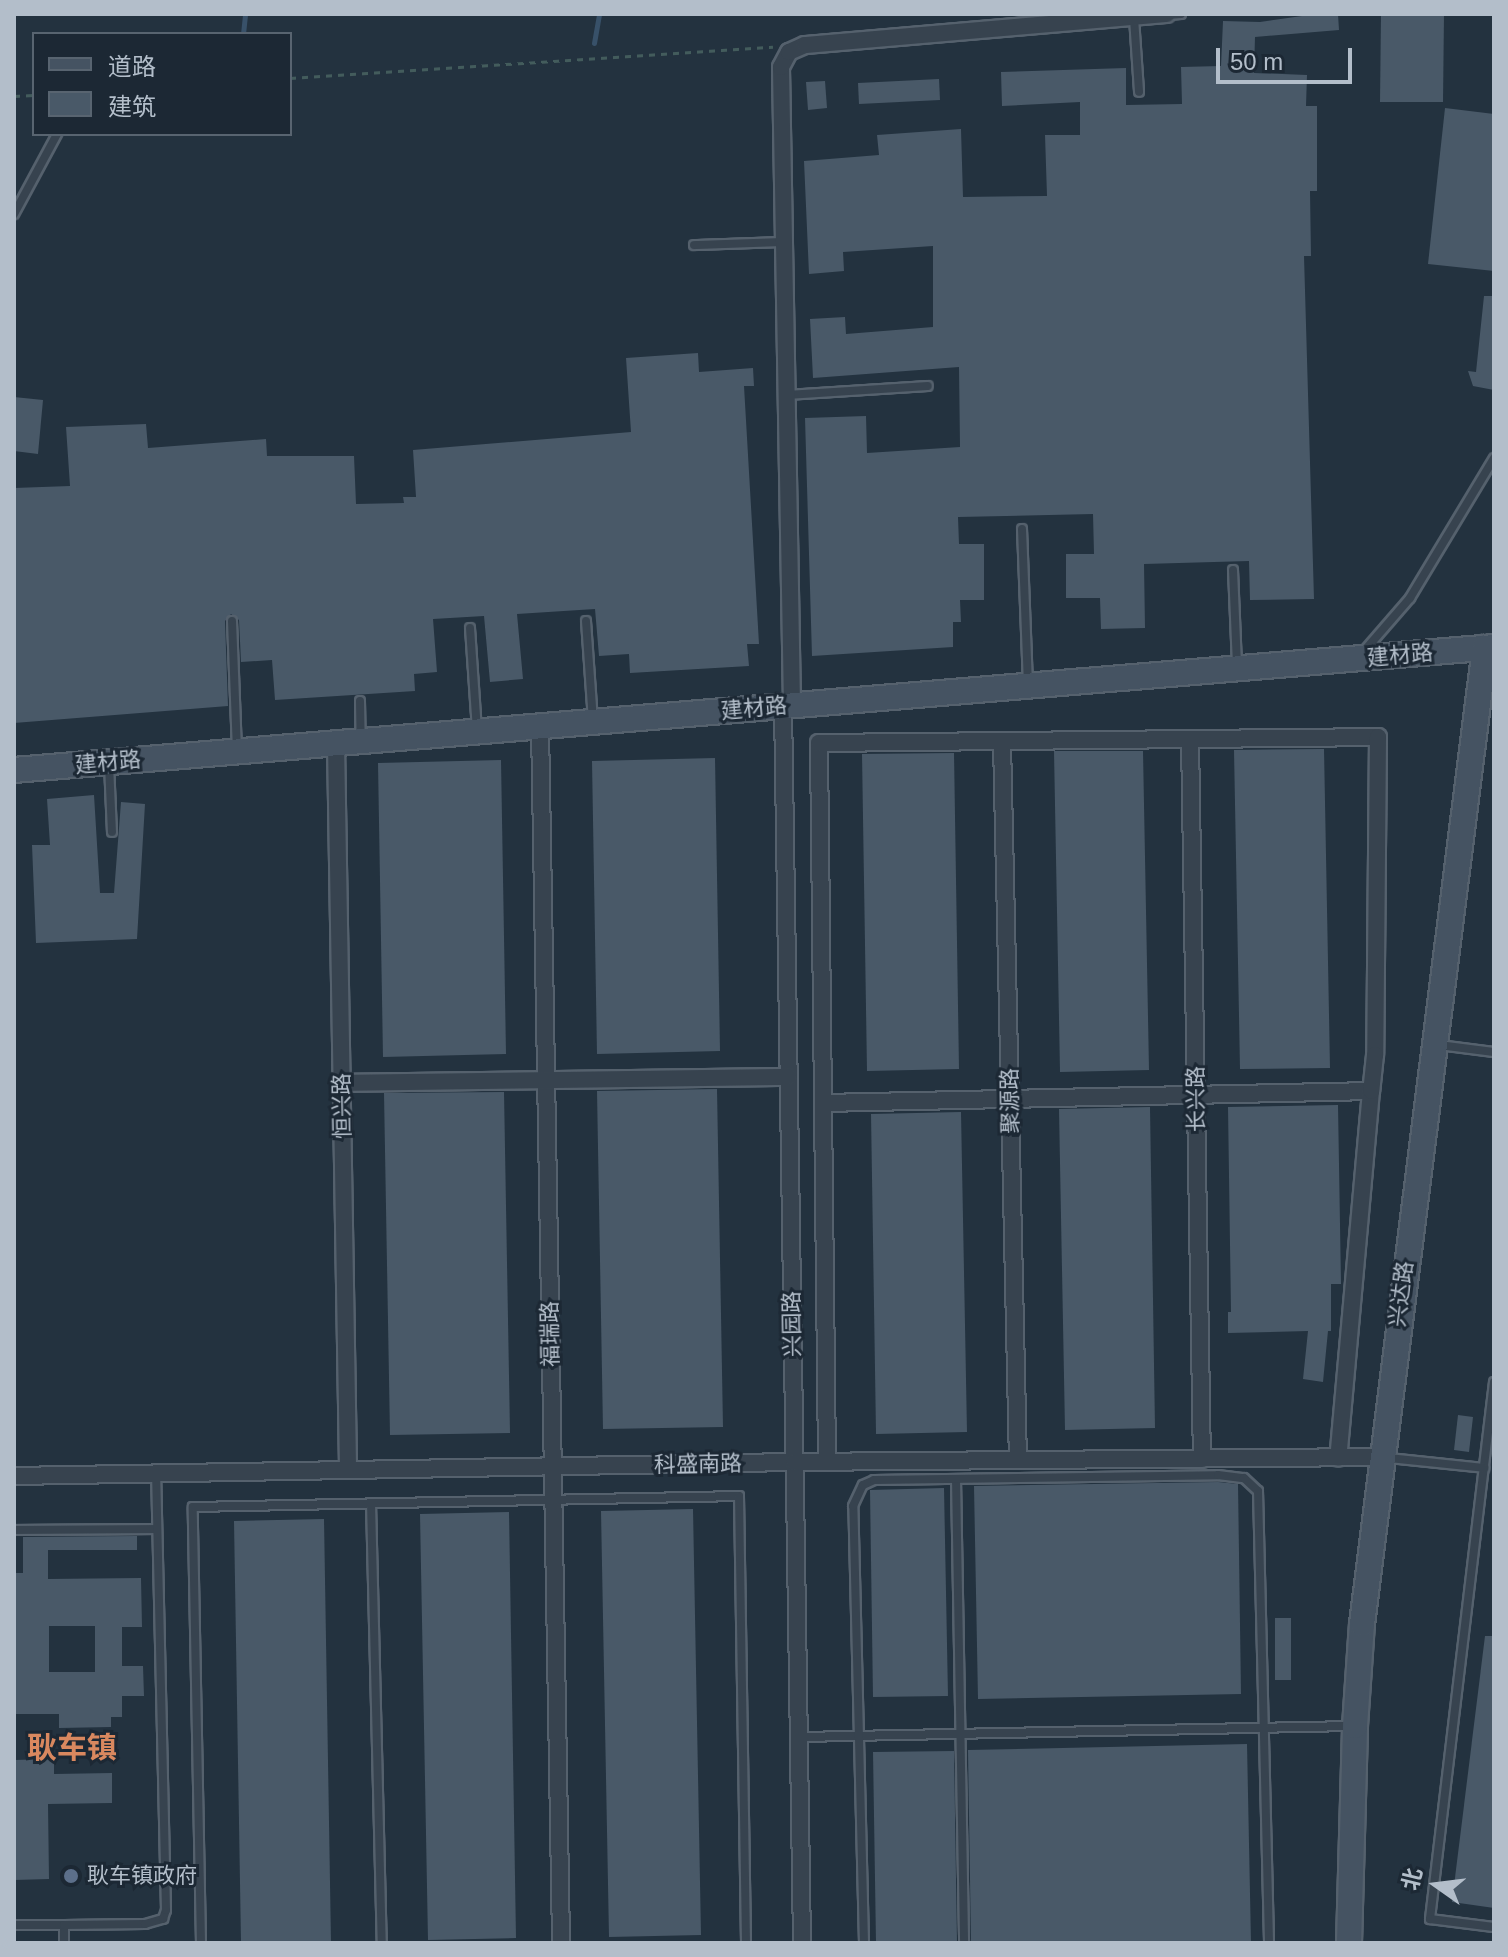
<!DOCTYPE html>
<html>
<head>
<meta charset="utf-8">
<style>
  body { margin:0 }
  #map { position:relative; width:1508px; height:1957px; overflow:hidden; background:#23323f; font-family:Helvetica,"Noto Sans SC",sans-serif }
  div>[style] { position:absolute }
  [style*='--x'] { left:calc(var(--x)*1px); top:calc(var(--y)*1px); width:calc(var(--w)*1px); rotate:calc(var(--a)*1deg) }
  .stream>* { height:5px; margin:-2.5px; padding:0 2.5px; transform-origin:2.5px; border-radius:2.5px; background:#385169 }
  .building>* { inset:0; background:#495968 }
  .path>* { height:3px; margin-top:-1.5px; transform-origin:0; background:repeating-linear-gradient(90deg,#435c5c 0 6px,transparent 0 12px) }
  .roads { filter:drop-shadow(2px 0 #55616d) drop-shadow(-2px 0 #55616d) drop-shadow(0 2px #55616d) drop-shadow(0 -2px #55616d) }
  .lane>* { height:8px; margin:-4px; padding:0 4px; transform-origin:4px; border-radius:4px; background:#37434f }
  .street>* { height:16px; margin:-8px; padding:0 8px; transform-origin:8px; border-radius:8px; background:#37434f }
  .secondary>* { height:24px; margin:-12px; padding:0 12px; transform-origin:12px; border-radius:12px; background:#455362 }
  .dots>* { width:22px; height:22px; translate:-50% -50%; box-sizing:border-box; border:4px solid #1c2834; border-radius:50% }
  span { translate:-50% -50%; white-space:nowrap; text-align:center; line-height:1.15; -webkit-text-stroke:6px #1c2834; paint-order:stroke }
  .street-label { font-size:22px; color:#b3beca }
  .poi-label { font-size:22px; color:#b3beca }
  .left { translate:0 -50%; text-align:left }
  .district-label { font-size:30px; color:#d9885f; font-weight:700 }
  .frame { position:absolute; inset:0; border:16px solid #b3beca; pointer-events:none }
  .legend { position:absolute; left:32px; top:32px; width:260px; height:104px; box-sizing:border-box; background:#1c2834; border:2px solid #586470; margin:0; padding:10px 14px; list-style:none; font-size:24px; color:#b3beca }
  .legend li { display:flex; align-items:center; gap:16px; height:40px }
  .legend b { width:40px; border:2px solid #586470 }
  .north { position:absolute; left:1396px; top:1845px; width:80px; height:80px; -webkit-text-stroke:6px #1c2834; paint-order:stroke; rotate:284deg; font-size:22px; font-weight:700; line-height:32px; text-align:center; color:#b3beca }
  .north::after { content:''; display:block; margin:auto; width:28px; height:36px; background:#b3beca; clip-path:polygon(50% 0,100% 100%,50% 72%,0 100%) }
  .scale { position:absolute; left:1216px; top:48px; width:136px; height:36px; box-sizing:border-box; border:4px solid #b3beca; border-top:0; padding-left:10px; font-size:24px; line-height:28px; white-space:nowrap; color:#b3beca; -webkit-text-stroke:6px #1c2834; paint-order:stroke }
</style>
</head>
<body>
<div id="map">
  <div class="stream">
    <i style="--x:243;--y:34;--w:20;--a:-84"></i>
    <i style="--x:594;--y:43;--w:29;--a:-80"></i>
  </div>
  <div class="building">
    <i style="clip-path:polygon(1316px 14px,1338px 14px,1339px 30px,1255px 37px,1254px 73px,1307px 75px,1306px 106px,1317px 106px,1317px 191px,1310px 191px,1311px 256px,1304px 256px,1314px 599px,1250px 600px,1249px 561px,1144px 564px,1145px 628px,1101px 629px,1100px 598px,1066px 598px,1066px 554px,1094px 554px,1093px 514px,958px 517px,959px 544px,984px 544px,984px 600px,960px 600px,961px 622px,953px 622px,953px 647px,812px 656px,805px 418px,866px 416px,867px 453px,960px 447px,959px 367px,813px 378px,810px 319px,845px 317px,846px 334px,933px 327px,933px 246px,843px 252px,844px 271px,809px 274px,804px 161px,879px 155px,877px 135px,961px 129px,963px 197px,1047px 196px,1045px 135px,1080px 135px,1080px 102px,1002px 106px,1001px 72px,1126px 68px,1126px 105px,1182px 104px,1181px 67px,1221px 66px,1223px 21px,1260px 22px)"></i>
    <i style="clip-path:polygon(1381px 14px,1444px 14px,1443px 102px,1380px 102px)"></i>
    <i style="clip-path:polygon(939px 79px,940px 100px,859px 104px,858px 83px)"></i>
    <i style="clip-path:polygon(825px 81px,827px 108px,808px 110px,806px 82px)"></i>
    <i style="clip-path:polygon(1445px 108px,1494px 114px,1494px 271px,1428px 264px)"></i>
    <i style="clip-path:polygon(1484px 296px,1494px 296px,1494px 390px,1473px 386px,1468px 371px,1476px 372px)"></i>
    <i style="clip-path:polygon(698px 353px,699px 372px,753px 368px,754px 386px,744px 386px,759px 644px,747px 644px,749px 666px,630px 673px,629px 654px,599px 656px,595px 609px,517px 614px,523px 679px,490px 682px,484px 616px,433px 619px,437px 672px,414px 674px,415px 691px,275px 700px,272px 660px,241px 662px,239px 620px,231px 614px,225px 621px,228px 706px,14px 723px,14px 488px,70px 486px,66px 427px,146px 424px,148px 448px,266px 439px,267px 456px,354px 456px,356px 504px,404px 503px,403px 497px,416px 497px,413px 450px,631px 432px,626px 358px)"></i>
    <i style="clip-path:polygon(14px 397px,43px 400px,38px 454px,14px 451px)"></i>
    <i style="clip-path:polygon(1324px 749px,1330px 1068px,1240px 1069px,1234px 750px)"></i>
    <i style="clip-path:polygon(1054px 751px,1143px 751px,1149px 1070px,1060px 1072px)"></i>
    <i style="clip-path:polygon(954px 753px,959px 1069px,867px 1071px,862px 754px)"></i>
    <i style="clip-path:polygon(715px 758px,720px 1051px,597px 1054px,592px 761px)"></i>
    <i style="clip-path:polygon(501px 760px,506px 1054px,383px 1057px,378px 763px)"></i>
    <i style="clip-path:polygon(94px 795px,100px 893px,114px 893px,121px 802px,145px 804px,137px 939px,36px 943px,32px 845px,50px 845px,47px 799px)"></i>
    <i style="clip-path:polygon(717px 1089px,723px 1427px,603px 1429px,597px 1091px)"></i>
    <i style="clip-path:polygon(504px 1092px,510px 1433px,390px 1435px,384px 1093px)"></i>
    <i style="clip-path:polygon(1338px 1105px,1341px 1284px,1331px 1284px,1331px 1331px,1328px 1331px,1323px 1382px,1303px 1379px,1308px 1331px,1228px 1333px,1228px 1312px,1231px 1312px,1228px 1107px)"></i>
    <i style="clip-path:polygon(1150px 1107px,1155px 1428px,1065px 1430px,1059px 1109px)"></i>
    <i style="clip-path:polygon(961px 1112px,967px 1432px,876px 1434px,871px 1114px)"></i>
    <i style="clip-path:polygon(1458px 1415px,1473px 1417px,1469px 1452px,1454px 1450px)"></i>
    <i style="clip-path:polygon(1218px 1482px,1238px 1484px,1241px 1694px,978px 1699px,974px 1486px)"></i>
    <i style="clip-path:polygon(944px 1488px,948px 1696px,873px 1697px,870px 1490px)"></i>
    <i style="clip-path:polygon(693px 1509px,701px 1935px,609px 1937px,601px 1511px)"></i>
    <i style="clip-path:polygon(509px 1512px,516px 1938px,428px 1940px,420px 1514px)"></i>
    <i style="clip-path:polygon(324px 1519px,331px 1943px,241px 1943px,234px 1521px)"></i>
    <i style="clip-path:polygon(evenodd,137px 1536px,137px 1550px,48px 1550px,48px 1579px,141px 1578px,142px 1627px,122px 1627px,122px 1666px,143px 1666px,144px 1696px,122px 1696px,122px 1717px,111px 1717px,111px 1727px,59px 1728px,59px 1714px,14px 1714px,14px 1573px,23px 1573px,23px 1537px,137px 1536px,49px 1626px,95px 1626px,95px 1672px,49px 1672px,49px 1626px)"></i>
    <i style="clip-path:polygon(1275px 1618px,1291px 1618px,1291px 1680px,1275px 1680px)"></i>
    <i style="clip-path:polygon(1485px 1636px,1494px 1636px,1494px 1908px,1452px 1902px)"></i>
    <i style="clip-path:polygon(1247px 1744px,1251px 1943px,971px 1943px,968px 1750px)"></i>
    <i style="clip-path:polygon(954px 1751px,957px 1943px,876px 1943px,873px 1752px)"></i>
    <i style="clip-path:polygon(54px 1759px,54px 1774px,112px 1773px,112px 1803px,48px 1804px,49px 1879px,14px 1880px,14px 1760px)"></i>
  </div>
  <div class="path">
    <i style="--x:290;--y:78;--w:484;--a:-3.7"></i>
    <i style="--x:14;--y:96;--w:20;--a:-3"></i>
  </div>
  <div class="roads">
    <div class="lane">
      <i style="--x:1167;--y:15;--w:14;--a:-4"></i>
      <i style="--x:1134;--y:18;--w:74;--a:86.1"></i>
      <i style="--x:14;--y:214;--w:91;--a:-61.7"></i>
      <i style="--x:694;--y:245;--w:91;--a:-1.9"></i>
      <i style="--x:787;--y:395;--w:141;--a:-3.7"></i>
      <i style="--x:1022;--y:529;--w:156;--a:87.8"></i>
      <i style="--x:1233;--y:570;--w:97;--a:87.6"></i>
      <i style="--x:232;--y:621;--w:129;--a:87.8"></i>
      <i style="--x:586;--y:621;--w:100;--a:86"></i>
      <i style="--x:470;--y:628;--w:102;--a:86.1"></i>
      <i style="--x:1364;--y:651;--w:70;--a:-49"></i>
      <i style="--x:1410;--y:598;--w:163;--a:-59"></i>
      <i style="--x:360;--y:701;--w:39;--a:89"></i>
      <i style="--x:109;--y:764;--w:68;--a:87.5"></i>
      <i style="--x:1439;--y:1045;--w:55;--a:7.3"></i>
      <i style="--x:1494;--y:1382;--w:541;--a:96.8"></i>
      <i style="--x:1430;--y:1919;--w:64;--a:7.1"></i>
      <i style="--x:1388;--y:1458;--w:97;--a:5.9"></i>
      <i style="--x:956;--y:1479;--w:464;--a:89"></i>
      <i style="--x:371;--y:1503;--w:440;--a:88.6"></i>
      <i style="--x:14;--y:1530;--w:143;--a:-0.4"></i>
      <i style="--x:800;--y:1737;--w:554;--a:-1.14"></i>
      <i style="--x:14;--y:1925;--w:50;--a:0"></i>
      <i style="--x:64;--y:1943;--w:18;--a:-90"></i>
      <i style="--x:64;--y:1925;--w:81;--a:-0.7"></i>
      <i style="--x:145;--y:1924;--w:19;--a:-16"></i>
      <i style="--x:163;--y:1919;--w:9;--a:-72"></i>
      <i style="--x:166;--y:1910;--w:436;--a:-91.3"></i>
      <i style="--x:201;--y:1943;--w:436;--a:-91.1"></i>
      <i style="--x:193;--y:1507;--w:546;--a:-1.15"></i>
      <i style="--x:739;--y:1496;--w:447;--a:89.1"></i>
      <i style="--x:864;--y:1943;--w:437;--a:-91.4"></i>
      <i style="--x:853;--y:1506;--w:23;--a:-65"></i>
      <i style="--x:863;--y:1485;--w:12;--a:-24"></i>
      <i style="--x:874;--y:1480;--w:344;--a:-0.8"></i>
      <i style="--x:1218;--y:1475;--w:26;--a:7"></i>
      <i style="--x:1244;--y:1478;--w:19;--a:43"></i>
      <i style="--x:1258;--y:1491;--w:452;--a:88.6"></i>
    </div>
    <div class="street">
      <i style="--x:792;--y:705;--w:638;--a:-90.99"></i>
      <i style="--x:781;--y:67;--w:17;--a:-62"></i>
      <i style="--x:789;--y:52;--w:17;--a:-24"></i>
      <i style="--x:805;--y:45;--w:363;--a:-4.9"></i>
      <i style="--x:783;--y:706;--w:1237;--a:89.12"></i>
      <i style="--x:540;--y:726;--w:1217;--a:89.01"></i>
      <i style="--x:1190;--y:739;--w:720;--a:89.05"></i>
      <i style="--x:1002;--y:741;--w:719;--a:88.73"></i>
      <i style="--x:336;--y:743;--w:727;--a:89.05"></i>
      <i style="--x:342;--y:1083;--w:447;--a:-0.8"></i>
      <i style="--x:823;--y:1103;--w:548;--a:-1.25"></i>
      <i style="--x:1371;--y:1091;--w:368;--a:95.1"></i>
      <i style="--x:827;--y:1462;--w:719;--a:-90.64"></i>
      <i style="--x:819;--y:743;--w:559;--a:-0.61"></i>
      <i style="--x:1378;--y:737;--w:318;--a:90.5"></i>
      <i style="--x:1375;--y:1055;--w:36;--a:96"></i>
      <i style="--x:14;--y:1476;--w:780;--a:-1.03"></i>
      <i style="--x:794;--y:1462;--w:589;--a:-0.49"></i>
    </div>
    <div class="secondary">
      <i style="--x:14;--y:770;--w:1485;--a:-4.75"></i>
      <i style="--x:1349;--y:1943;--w:217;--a:-88.4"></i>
      <i style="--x:1355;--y:1726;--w:102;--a:-86.1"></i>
      <i style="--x:1362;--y:1624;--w:984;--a:-82.82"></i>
    </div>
  </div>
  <div class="dots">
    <i style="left:71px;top:1876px;background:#5c6f8a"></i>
  </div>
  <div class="street-label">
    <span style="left:1400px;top:655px;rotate:-5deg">建材路</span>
    <span style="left:754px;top:708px;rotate:-5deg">建材路</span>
    <span style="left:108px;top:762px;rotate:-5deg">建材路</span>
    <span style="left:1196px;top:1099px;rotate:-91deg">长兴路</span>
    <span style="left:1010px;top:1101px;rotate:-91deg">聚源路</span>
    <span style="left:342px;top:1106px;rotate:-91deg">恒兴路</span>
    <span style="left:1401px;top:1294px;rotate:-83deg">兴达路</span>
    <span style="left:792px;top:1324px;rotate:-91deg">兴园路</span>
    <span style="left:550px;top:1334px;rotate:-91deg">福瑞路</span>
    <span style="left:698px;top:1464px;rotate:-1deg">科盛南路</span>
  </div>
  <div class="poi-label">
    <span class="left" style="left:87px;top:1876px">耿车镇政府</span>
  </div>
  <div class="district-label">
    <span style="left:72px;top:1748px">耿车镇</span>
  </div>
  <div class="frame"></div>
  <ul class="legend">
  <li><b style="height:10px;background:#455362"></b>道路</li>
  <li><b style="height:22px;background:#495968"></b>建筑</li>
  </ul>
  <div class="north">北</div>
  <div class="scale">50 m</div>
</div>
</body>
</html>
